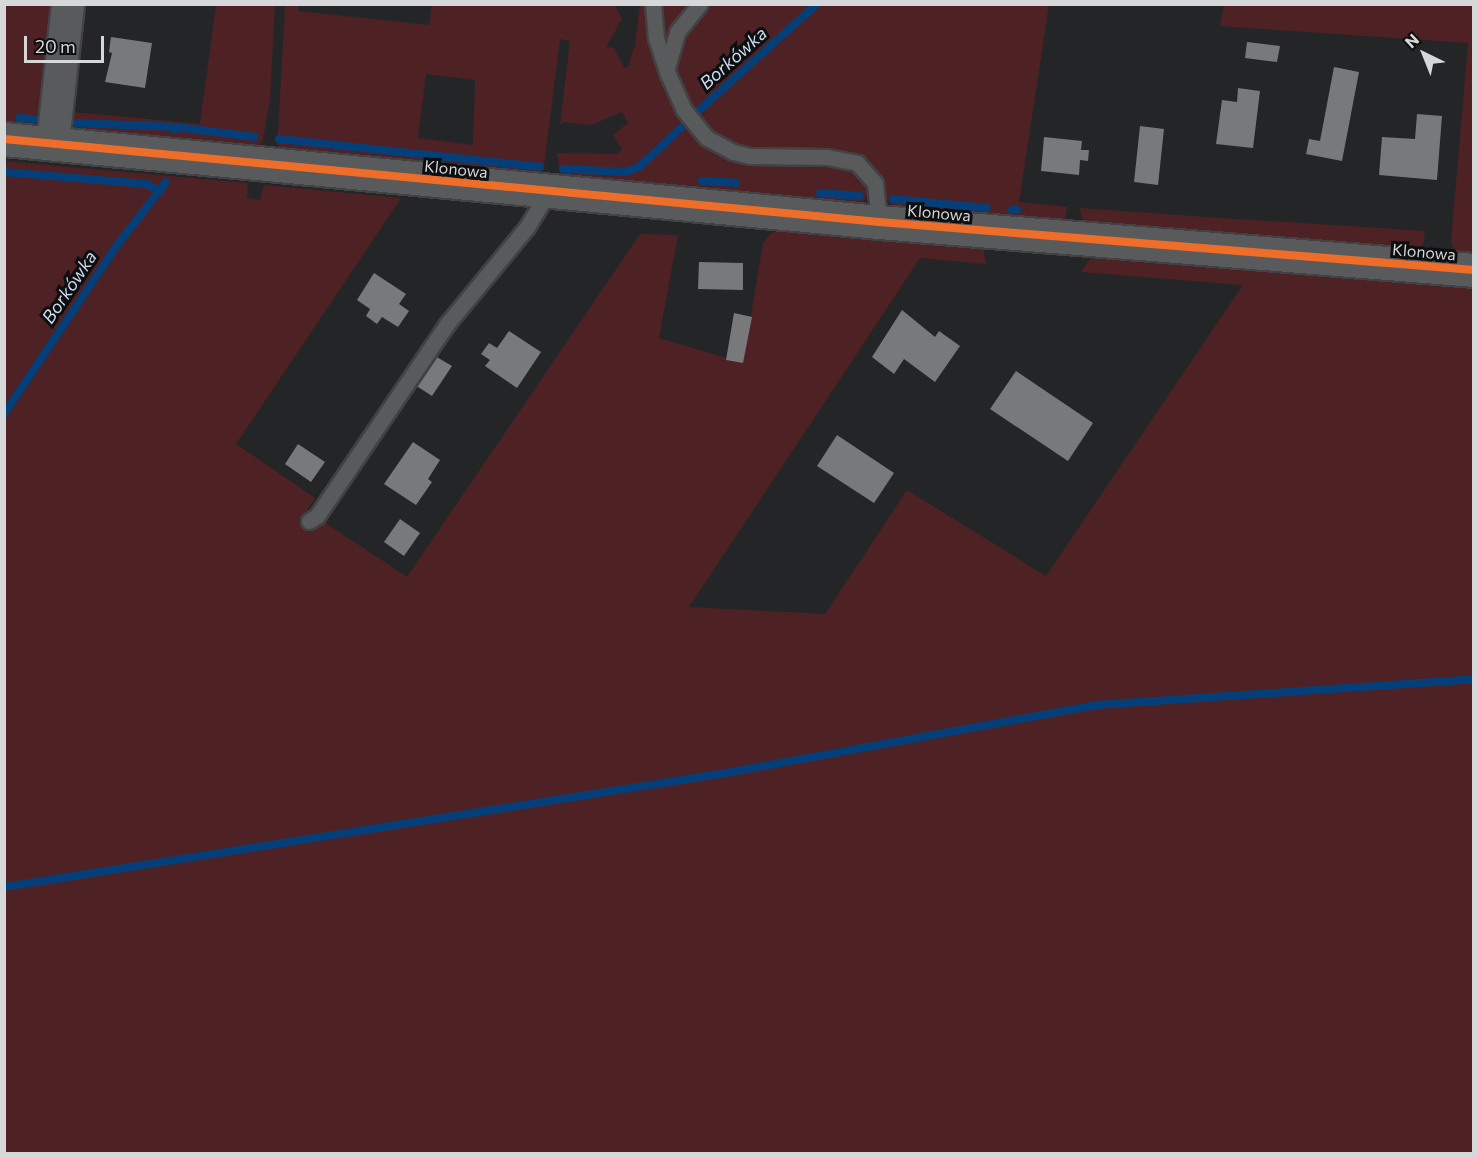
<!DOCTYPE html>
<html>
<head>
<meta charset="utf-8">
<style>
  body { margin:0 }
  #map { position:relative; width:1478px; height:1158px; overflow:hidden; background:#242527; font-family:Commissioner,sans-serif }
  div>[style] { position:absolute }
  [style*='--x'] { left:calc(var(--x)*1px); top:calc(var(--y)*1px); width:calc(var(--w)*1px); rotate:calc(var(--a)*1deg) }
  .green>* { inset:0; background:#4e2224 }
  .stream>* { height:8px; margin:-4px; padding:0 4px; transform-origin:4px; border-radius:4px; background:#053f79 }
  .building>* { inset:0; background:#78797b }
  .roads { filter:drop-shadow(2px 0 #424244) drop-shadow(-2px 0 #424244) drop-shadow(0 2px #424244) drop-shadow(0 -2px #424244) }
  .service>* { height:15px; margin:-7.5px; padding:0 7.5px; transform-origin:7.5px; border-radius:7.5px; background:#595a5c }
  .minor>* { height:32px; margin:-16px; padding:0 16px; transform-origin:16px; border-radius:16px; background:#595a5c }
  .tertiary>* { height:33px; margin:-16.5px; padding:0 16.5px; transform-origin:16.5px; border-radius:16.5px; background:#595a5c }
  .cycleway>* { height:8px; margin:-4px; padding:0 4px; transform-origin:4px; border-radius:4px; background:#ee6e29 }
  span { translate:-50% -50%; white-space:nowrap; text-align:center; line-height:1.15; -webkit-text-stroke:6px #0d0e10; paint-order:stroke }
  .street-label { font-size:16px; color:#d6d7d9 }
  .water-label { font-size:18px; color:#cddbee; font-style:italic }
  .frame { position:absolute; inset:0; border:6px solid #d6d7d9; pointer-events:none }
  .north { position:absolute; left:1394px; top:24px; width:60px; height:60px; -webkit-text-stroke:4px #0d0e10; paint-order:stroke; rotate:317deg; font-size:16px; font-weight:700; line-height:24px; text-align:center; color:#d6d7d9 }
  .north::after { content:''; display:block; margin:auto; width:21px; height:27px; background:#d6d7d9; clip-path:polygon(50% 0,100% 100%,50% 72%,0 100%) }
  .scale { position:absolute; left:24px; top:36px; width:80px; height:27px; box-sizing:border-box; border:3px solid #d6d7d9; border-top:0; padding-left:8px; font-size:18px; line-height:21px; white-space:nowrap; color:#d6d7d9; -webkit-text-stroke:4px #0d0e10; paint-order:stroke }
</style>
</head>
<body>
<div id="map">
  <div class="green">
    <i style="clip-path:polygon(4px 5px,55px 5px,41px 109px,29px 126px,5px 128px)"></i>
    <i style="clip-path:polygon(216px 5px,275px 5px,270px 98px,263px 140px,256px 149px,75px 129px,73px 112px,200px 124px)"></i>
    <i style="clip-path:polygon(evenodd,285px 5px,299px 5px,298px 11px,429px 25px,432px 5px,615px 5px,622px 19px,606px 47px,614px 48px,624px 68px,628px 67px,635px 45px,640px 5px,648px 5px,647px 23px,653px 54px,684px 122px,699px 141px,722px 157px,739px 163px,825px 162px,846px 166px,861px 178px,869px 194px,861px 204px,561px 178px,557px 153px,618px 154px,622px 149px,613px 135px,628px 123px,622px 112px,591px 125px,564px 122px,560px 125px,570px 41px,560px 39px,543px 174px,277px 151px,285px 5px,426px 74px,475px 80px,473px 145px,418px 138px,426px 74px)"></i>
    <i style="clip-path:polygon(659px 5px,691px 5px,664px 44px)"></i>
    <i style="clip-path:polygon(707px 5px,1049px 5px,1019px 202px,1067px 207px,1065px 221px,894px 208px,886px 198px,880px 177px,863px 157px,842px 152px,754px 152px,717px 139px,694px 114px,671px 70px,677px 44px)"></i>
    <i style="clip-path:polygon(1224px 5px,1473px 5px,1473px 258px,1455px 254px,1451px 242px,1468px 43px,1220px 26px)"></i>
    <i style="clip-path:polygon(4px 161px,248px 183px,247px 198px,260px 200px,264px 185px,401px 198px,236px 444px,315px 498px,303px 516px,310px 532px,324px 522px,407px 577px,640px 234px,678px 235px,659px 338px,743px 363px,763px 243px,770px 234px,788px 225px,982px 242px,986px 264px,920px 258px,689px 607px,825px 614px,907px 490px,1046px 576px,1243px 285px,1081px 272px,1093px 255px,1473px 285px,1473px 1153px,5px 1153px)"></i>
    <i style="clip-path:polygon(1080px 208px,1206px 217px,1425px 231px,1422px 255px,1089px 223px,1082px 218px)"></i>
  </div>
  <div class="stream">
    <i style="--x:697;--y:112;--w:161;--a:-42"></i>
    <i style="--x:19;--y:118;--w:16;--a:4"></i>
    <i style="--x:77;--y:123;--w:99;--a:2.3"></i>
    <i style="--x:175;--y:130;--w:3;--a:-72"></i>
    <i style="--x:176;--y:127;--w:79;--a:7.3"></i>
    <i style="--x:279;--y:139;--w:262;--a:6.1"></i>
    <i style="--x:563;--y:169;--w:62;--a:2.8"></i>
    <i style="--x:625;--y:172;--w:15;--a:-20"></i>
    <i style="--x:639;--y:167;--w:60;--a:-43"></i>
    <i style="--x:4;--y:172;--w:143;--a:4.8"></i>
    <i style="--x:146;--y:184;--w:16;--a:27"></i>
    <i style="--x:702;--y:181;--w:34;--a:3"></i>
    <i style="--x:820;--y:193;--w:40;--a:4.3"></i>
    <i style="--x:893;--y:199;--w:94;--a:5.5"></i>
    <i style="--x:1012;--y:210;--w:5;--a:0"></i>
    <i style="--x:4;--y:414;--w:205;--a:-56.2"></i>
    <i style="--x:118;--y:244;--w:78;--a:-52.3"></i>
    <i style="--x:4;--y:887;--w:731;--a:-8.97"></i>
    <i style="--x:726;--y:773;--w:377;--a:-10.4"></i>
    <i style="--x:1097;--y:705;--w:378;--a:-3.9"></i>
  </div>
  <div class="building">
    <i style="clip-path:polygon(111px 37px,152px 43px,145px 88px,105px 82px,112px 53px,109px 52px)"></i>
    <i style="clip-path:polygon(1247px 42px,1280px 46px,1277px 62px,1245px 58px)"></i>
    <i style="clip-path:polygon(1334px 67px,1359px 72px,1342px 161px,1306px 154px,1309px 139px,1320px 141px)"></i>
    <i style="clip-path:polygon(1238px 88px,1260px 91px,1253px 148px,1216px 144px,1222px 100px,1237px 102px)"></i>
    <i style="clip-path:polygon(1417px 114px,1442px 116px,1437px 180px,1379px 175px,1382px 137px,1415px 139px)"></i>
    <i style="clip-path:polygon(1140px 126px,1164px 129px,1158px 185px,1134px 182px)"></i>
    <i style="clip-path:polygon(1044px 137px,1082px 141px,1081px 150px,1089px 150px,1088px 161px,1080px 160px,1079px 175px,1041px 171px)"></i>
    <i style="clip-path:polygon(699px 262px,743px 263px,743px 290px,698px 289px)"></i>
    <i style="clip-path:polygon(374px 273px,406px 294px,399px 304px,409px 311px,398px 327px,382px 317px,377px 324px,366px 316px,370px 309px,357px 300px)"></i>
    <i style="clip-path:polygon(902px 310px,935px 337px,939px 331px,960px 346px,935px 382px,904px 359px,894px 374px,872px 357px)"></i>
    <i style="clip-path:polygon(734px 313px,752px 317px,743px 363px,726px 360px)"></i>
    <i style="clip-path:polygon(509px 331px,541px 352px,517px 388px,485px 366px,490px 360px,481px 354px,489px 343px,497px 348px)"></i>
    <i style="clip-path:polygon(435px 356px,452px 366px,432px 396px,415px 385px)"></i>
    <i style="clip-path:polygon(1016px 371px,1093px 423px,1068px 461px,990px 409px)"></i>
    <i style="clip-path:polygon(837px 435px,894px 473px,874px 503px,817px 466px)"></i>
    <i style="clip-path:polygon(413px 442px,440px 460px,428px 479px,432px 482px,416px 505px,384px 484px)"></i>
    <i style="clip-path:polygon(298px 444px,325px 462px,311px 482px,285px 464px)"></i>
    <i style="clip-path:polygon(400px 519px,420px 533px,404px 556px,384px 542px)"></i>
  </div>
  <div class="roads">
    <div class="service">
      <i style="--x:653;--y:4;--w:34;--a:85"></i>
      <i style="--x:656;--y:38;--w:38;--a:72"></i>
      <i style="--x:668;--y:74;--w:39;--a:66"></i>
      <i style="--x:684;--y:110;--w:36;--a:51"></i>
      <i style="--x:707;--y:138;--w:30;--a:28"></i>
      <i style="--x:733;--y:152;--w:17;--a:13"></i>
      <i style="--x:750;--y:156;--w:77;--a:0.7"></i>
      <i style="--x:827;--y:157;--w:31;--a:11"></i>
      <i style="--x:857;--y:163;--w:27;--a:48"></i>
      <i style="--x:875;--y:183;--w:39;--a:84"></i>
      <i style="--x:667;--y:68;--w:37;--a:-74"></i>
      <i style="--x:677;--y:32;--w:36;--a:-51"></i>
      <i style="--x:309;--y:521;--w:9;--a:-32"></i>
      <i style="--x:317;--y:516;--w:232;--a:-55.9"></i>
      <i style="--x:447;--y:324;--w:126;--a:-50.5"></i>
      <i style="--x:527;--y:227;--w:42;--a:-58.6"></i>
    </div>
    <div class="minor">
      <i style="--x:53;--y:143;--w:140;--a:-83.8"></i>
    </div>
    <div class="tertiary">
      <i style="--x:4;--y:139;--w:879;--a:5.42"></i>
      <i style="--x:879;--y:222;--w:597;--a:4.61"></i>
    </div>
  </div>
  <div class="cycleway">
    <i style="--x:4;--y:139;--w:879;--a:5.42"></i>
    <i style="--x:879;--y:222;--w:597;--a:4.61"></i>
  </div>
  <div class="street-label">
    <span style="left:456px;top:169px;rotate:6deg">Klonowa</span>
    <span style="left:939px;top:213px;rotate:5deg">Klonowa</span>
    <span style="left:1424px;top:252px;rotate:5deg">Klonowa</span>
  </div>
  <div class="water-label">
    <span style="left:733px;top:58px;rotate:-42deg">Borkówka</span>
    <span style="left:69px;top:287px;rotate:-56deg">Borkówka</span>
  </div>
  <div class="frame"></div>
  <div class="north">N</div>
  <div class="scale">20 m</div>
</div>
</body>
</html>
